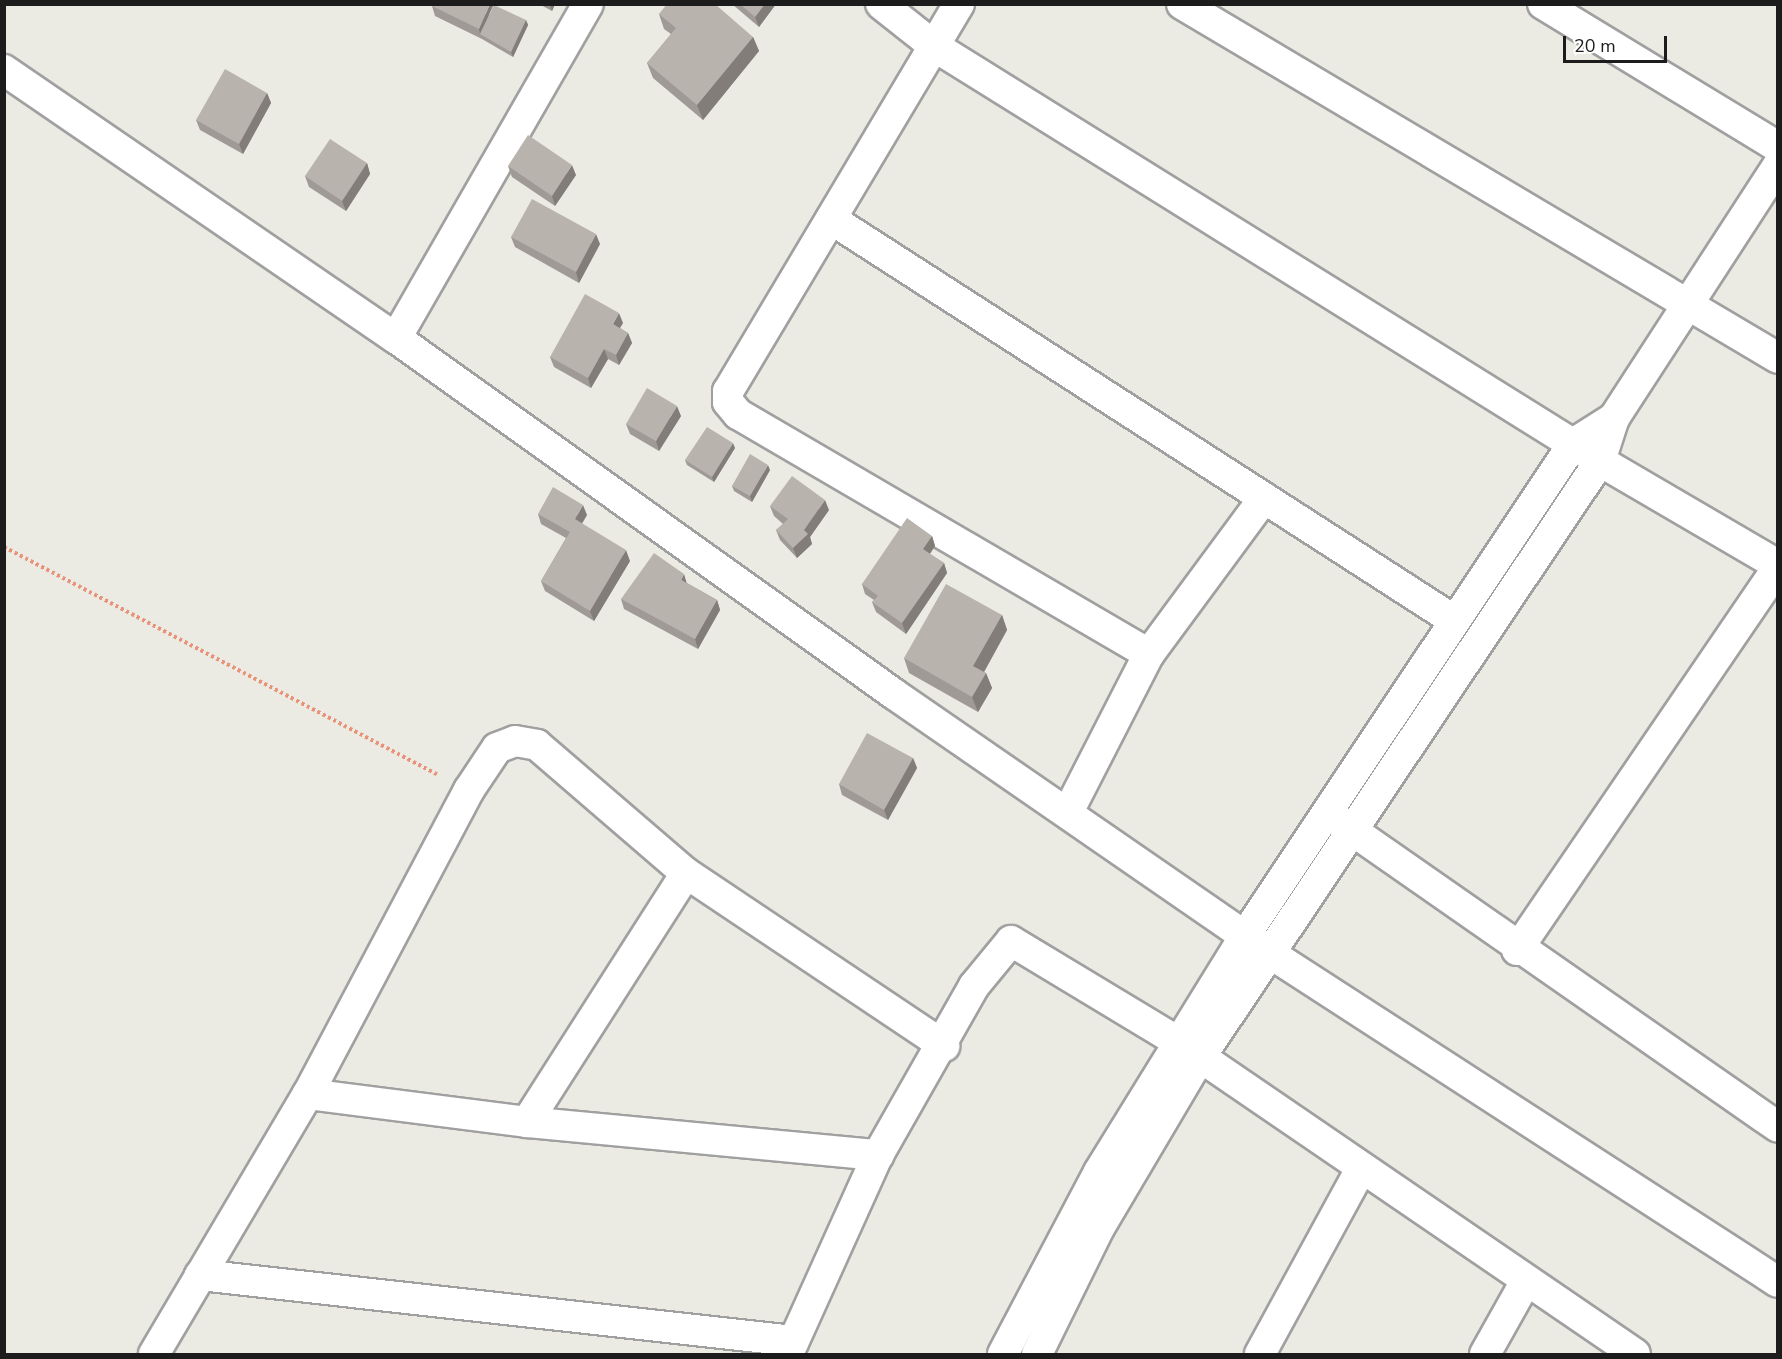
<!DOCTYPE html>
<html>
<head>
<meta charset="utf-8">
<style>
  body { margin:0 }
  #map { position:relative; width:1782px; height:1359px; overflow:hidden; background:#ecebe3; font-family:"Nunito Sans",sans-serif }
  div>[style] { position:absolute }
  [style*='--x'] { left:calc(var(--x)*1px); top:calc(var(--y)*1px); width:calc(var(--w)*1px); rotate:calc(var(--a)*1deg) }
  .path>* { height:4px; margin-top:-2px; transform-origin:0; background:repeating-linear-gradient(90deg,#e89379 0 3px,transparent 0 6px) }
  .roads { filter:drop-shadow(2px 0 #a0a0a0) drop-shadow(-2px 0 #a0a0a0) drop-shadow(0 2px #a0a0a0) drop-shadow(0 -2px #a0a0a0) }
  .minor>* { height:30px; margin:-15px; padding:0 15px; transform-origin:15px; border-radius:15px; background:#fff }
  .wall>* { inset:0; background:#9f9a95 }
  .shaded-wall>* { inset:0; background:#827d79 }
  .building>* { inset:0; background:#b9b3ad }
  span { translate:-50% -50%; white-space:nowrap; text-align:center; line-height:1.15; -webkit-text-stroke:4.5px #fff; paint-order:stroke }
  .frame { position:absolute; inset:0; border:6px solid #1c1c1c; pointer-events:none }
  .scale { position:absolute; left:1563px; top:36px; width:104px; height:27px; box-sizing:border-box; border:3px solid #1c1c1c; border-top:0; padding-left:8px; font-size:18px; line-height:21px; white-space:nowrap; color:#1c1c1c; -webkit-text-stroke:4px #fff; paint-order:stroke }
</style>
</head>
<body>
<div id="map">
  <div class="path">
    <i style="--x:4;--y:547;--w:491;--a:27.7"></i>
  </div>
  <div class="roads">
    <div class="minor">
      <i style="--x:881;--y:4;--w:68;--a:38.4"></i>
      <i style="--x:934;--y:46;--w:785;--a:31.93"></i>
      <i style="--x:1600;--y:461;--w:206;--a:30.3"></i>
      <i style="--x:959;--y:4;--w:451;--a:120.8"></i>
      <i style="--x:728;--y:391;--w:11;--a:90"></i>
      <i style="--x:728;--y:402;--w:16;--a:50"></i>
      <i style="--x:738;--y:414;--w:476;--a:30.3"></i>
      <i style="--x:1149;--y:654;--w:194;--a:-53.6"></i>
      <i style="--x:1182;--y:4;--w:693;--a:30.71"></i>
      <i style="--x:1543;--y:4;--w:275;--a:31.3"></i>
      <i style="--x:4;--y:70;--w:475;--a:34.4"></i>
      <i style="--x:396;--y:338;--w:612;--a:35.56"></i>
      <i style="--x:894;--y:694;--w:454;--a:34.6"></i>
      <i style="--x:1268;--y:952;--w:607;--a:32.91"></i>
      <i style="--x:831;--y:219;--w:739;--a:32.79"></i>
      <i style="--x:396;--y:338;--w:385;--a:-60.1"></i>
      <i style="--x:1069;--y:810;--w:175;--a:-62.9"></i>
      <i style="--x:1333;--y:817;--w:542;--a:34.86"></i>
      <i style="--x:1517;--y:950;--w:463;--a:-55.7"></i>
      <i style="--x:308;--y:1094;--w:221;--a:7.3"></i>
      <i style="--x:527;--y:1122;--w:353;--a:5.4"></i>
      <i style="--x:527;--y:1122;--w:295;--a:-57.4"></i>
      <i style="--x:200;--y:1275;--w:597;--a:6.35"></i>
      <i style="--x:154;--y:1354;--w:302;--a:-59.4"></i>
      <i style="--x:308;--y:1094;--w:344;--a:-62.1"></i>
      <i style="--x:469;--y:790;--w:50;--a:-56.3"></i>
      <i style="--x:497;--y:748;--w:19;--a:-21"></i>
      <i style="--x:515;--y:741;--w:22;--a:10"></i>
      <i style="--x:537;--y:745;--w:196;--a:40.7"></i>
      <i style="--x:686;--y:873;--w:311;--a:33.8"></i>
      <i style="--x:788;--y:1354;--w:218;--a:-65.7"></i>
      <i style="--x:878;--y:1155;--w:194;--a:-60.4"></i>
      <i style="--x:974;--y:986;--w:58;--a:-50.6"></i>
      <i style="--x:1011;--y:941;--w:197;--a:31.1"></i>
      <i style="--x:1180;--y:1043;--w:551;--a:34.35"></i>
      <i style="--x:1003;--y:1354;--w:206;--a:-62.2"></i>
      <i style="--x:1099;--y:1172;--w:280;--a:-58.3"></i>
      <i style="--x:1246;--y:934;--w:589;--a:-56.28"></i>
      <i style="--x:1573;--y:444;--w:49;--a:-32.4"></i>
      <i style="--x:1037;--y:1354;--w:140;--a:-63.8"></i>
      <i style="--x:1099;--y:1228;--w:196;--a:-59.4"></i>
      <i style="--x:1199;--y:1059;--w:720;--a:-56.16"></i>
      <i style="--x:1600;--y:461;--w:45;--a:-72"></i>
      <i style="--x:1614;--y:418;--w:302;--a:-57"></i>
      <i style="--x:1260;--y:1354;--w:211;--a:-61.4"></i>
      <i style="--x:1485;--y:1354;--w:84;--a:-60.7"></i>
    </div>
  </div>
  <div class="wall">
    <i style="clip-path:polygon(539px 4px,555px 4px,552px 11px)"></i>
    <i style="clip-path:polygon(732px 4px,776px 4px,759px 27px)"></i>
    <i style="clip-path:polygon(432px 6px,526px 20px,528px 25px,513px 57px,482px 39px,435px 16px)"></i>
    <i style="clip-path:polygon(659px 14px,753px 37px,759px 51px,703px 120px,653px 78px,647px 63px,671px 34px,664px 29px)"></i>
    <i style="clip-path:polygon(267px 93px,271px 103px,243px 154px,200px 130px,196px 120px)"></i>
    <i style="clip-path:polygon(367px 163px,370px 174px,346px 211px,309px 187px,305px 176px)"></i>
    <i style="clip-path:polygon(508px 166px,576px 175px,555px 206px,512px 177px)"></i>
    <i style="clip-path:polygon(511px 237px,600px 244px,579px 283px,515px 247px)"></i>
    <i style="clip-path:polygon(623px 323px,620px 328px,628px 333px,632px 343px,619px 365px,608px 359px,591px 388px,554px 367px,550px 357px)"></i>
    <i style="clip-path:polygon(681px 416px,659px 451px,630px 434px,626px 424px)"></i>
    <i style="clip-path:polygon(735px 448px,714px 482px,687px 465px,685px 460px)"></i>
    <i style="clip-path:polygon(770px 470px,752px 502px,734px 491px,732px 486px)"></i>
    <i style="clip-path:polygon(770px 506px,829px 510px,810px 537px,812px 544px,797px 558px,780px 540px,776px 530px,783px 524px,774px 516px)"></i>
    <i style="clip-path:polygon(538px 514px,587px 515px,582px 524px,630px 561px,594px 621px,545px 591px,541px 581px,566px 538px,541px 524px)"></i>
    <i style="clip-path:polygon(932px 536px,935px 546px,930px 554px,944px 563px,947px 573px,906px 634px,876px 612px,872px 602px,874px 600px,865px 594px,862px 584px)"></i>
    <i style="clip-path:polygon(687px 583px,717px 600px,720px 610px,698px 649px,624px 609px,621px 599px)"></i>
    <i style="clip-path:polygon(1002px 615px,1007px 630px,984px 672px,986px 673px,992px 688px,978px 712px,909px 673px,904px 658px)"></i>
    <i style="clip-path:polygon(913px 758px,917px 768px,888px 820px,842px 795px,839px 784px)"></i>
  </div>
  <div class="shaded-wall">
    <i style="clip-path:polygon(490px 4px,494px 4px,480px 34px,479px 29px)"></i>
    <i style="clip-path:polygon(550px 4px,555px 4px,552px 11px)"></i>
    <i style="clip-path:polygon(765px 4px,776px 4px,759px 27px,755px 17px)"></i>
    <i style="clip-path:polygon(526px 20px,528px 25px,513px 57px,511px 52px)"></i>
    <i style="clip-path:polygon(753px 37px,759px 51px,703px 120px,697px 105px)"></i>
    <i style="clip-path:polygon(267px 93px,271px 103px,243px 154px,239px 144px)"></i>
    <i style="clip-path:polygon(367px 163px,370px 174px,346px 211px,342px 201px)"></i>
    <i style="clip-path:polygon(572px 165px,576px 175px,555px 206px,552px 196px)"></i>
    <i style="clip-path:polygon(596px 234px,600px 244px,579px 283px,576px 272px)"></i>
    <i style="clip-path:polygon(619px 313px,623px 323px,616px 334px,613px 324px)"></i>
    <i style="clip-path:polygon(628px 333px,632px 343px,619px 365px,616px 355px)"></i>
    <i style="clip-path:polygon(604px 349px,608px 359px,591px 388px,588px 378px)"></i>
    <i style="clip-path:polygon(677px 406px,681px 416px,659px 451px,656px 441px)"></i>
    <i style="clip-path:polygon(733px 443px,735px 448px,714px 482px,712px 477px)"></i>
    <i style="clip-path:polygon(768px 465px,770px 470px,752px 502px,750px 496px)"></i>
    <i style="clip-path:polygon(825px 500px,829px 510px,810px 537px,812px 544px,797px 558px,793px 548px,804px 530px)"></i>
    <i style="clip-path:polygon(583px 505px,587px 515px,578px 529px,575px 519px)"></i>
    <i style="clip-path:polygon(932px 536px,935px 546px,926px 559px,923px 549px)"></i>
    <i style="clip-path:polygon(626px 550px,630px 561px,594px 621px,590px 611px)"></i>
    <i style="clip-path:polygon(944px 563px,947px 573px,906px 634px,902px 623px)"></i>
    <i style="clip-path:polygon(684px 574px,687px 584px,681px 580px)"></i>
    <i style="clip-path:polygon(717px 600px,720px 610px,698px 649px,695px 639px)"></i>
    <i style="clip-path:polygon(1002px 615px,1007px 630px,979px 681px,973px 666px)"></i>
    <i style="clip-path:polygon(986px 673px,992px 688px,978px 712px,972px 697px)"></i>
    <i style="clip-path:polygon(913px 758px,917px 768px,888px 820px,884px 810px)"></i>
  </div>
  <div class="building">
    <i style="clip-path:polygon(432px 4px,490px 4px,479px 29px,432px 6px)"></i>
    <i style="clip-path:polygon(667px 4px,715px 4px,753px 37px,697px 105px,647px 63px,676px 28px,659px 14px)"></i>
    <i style="clip-path:polygon(740px 4px,765px 4px,755px 17px)"></i>
    <i style="clip-path:polygon(494px 5px,526px 20px,511px 52px,480px 34px)"></i>
    <i style="clip-path:polygon(225px 69px,267px 93px,239px 144px,196px 120px)"></i>
    <i style="clip-path:polygon(528px 135px,572px 165px,552px 196px,508px 166px)"></i>
    <i style="clip-path:polygon(330px 139px,367px 163px,342px 201px,305px 176px)"></i>
    <i style="clip-path:polygon(532px 199px,596px 234px,576px 272px,511px 237px)"></i>
    <i style="clip-path:polygon(585px 294px,619px 313px,613px 324px,628px 333px,616px 355px,604px 349px,588px 378px,550px 357px)"></i>
    <i style="clip-path:polygon(647px 388px,677px 406px,656px 441px,626px 424px)"></i>
    <i style="clip-path:polygon(707px 427px,733px 443px,712px 477px,685px 460px)"></i>
    <i style="clip-path:polygon(750px 454px,768px 465px,750px 496px,732px 486px)"></i>
    <i style="clip-path:polygon(792px 476px,825px 500px,804px 530px,808px 534px,793px 548px,776px 530px,788px 519px,770px 506px)"></i>
    <i style="clip-path:polygon(553px 487px,583px 505px,575px 519px,626px 550px,590px 611px,541px 581px,570px 532px,538px 514px)"></i>
    <i style="clip-path:polygon(907px 518px,932px 536px,923px 549px,944px 563px,902px 623px,872px 602px,878px 596px,862px 584px)"></i>
    <i style="clip-path:polygon(654px 553px,684px 574px,681px 580px,717px 600px,695px 639px,621px 599px)"></i>
    <i style="clip-path:polygon(946px 584px,1002px 615px,973px 666px,986px 673px,972px 697px,904px 658px)"></i>
    <i style="clip-path:polygon(867px 733px,913px 758px,884px 810px,839px 784px)"></i>
  </div>
  <div class="frame"></div>
  <div class="scale">20 m</div>
</div>
</body>
</html>
